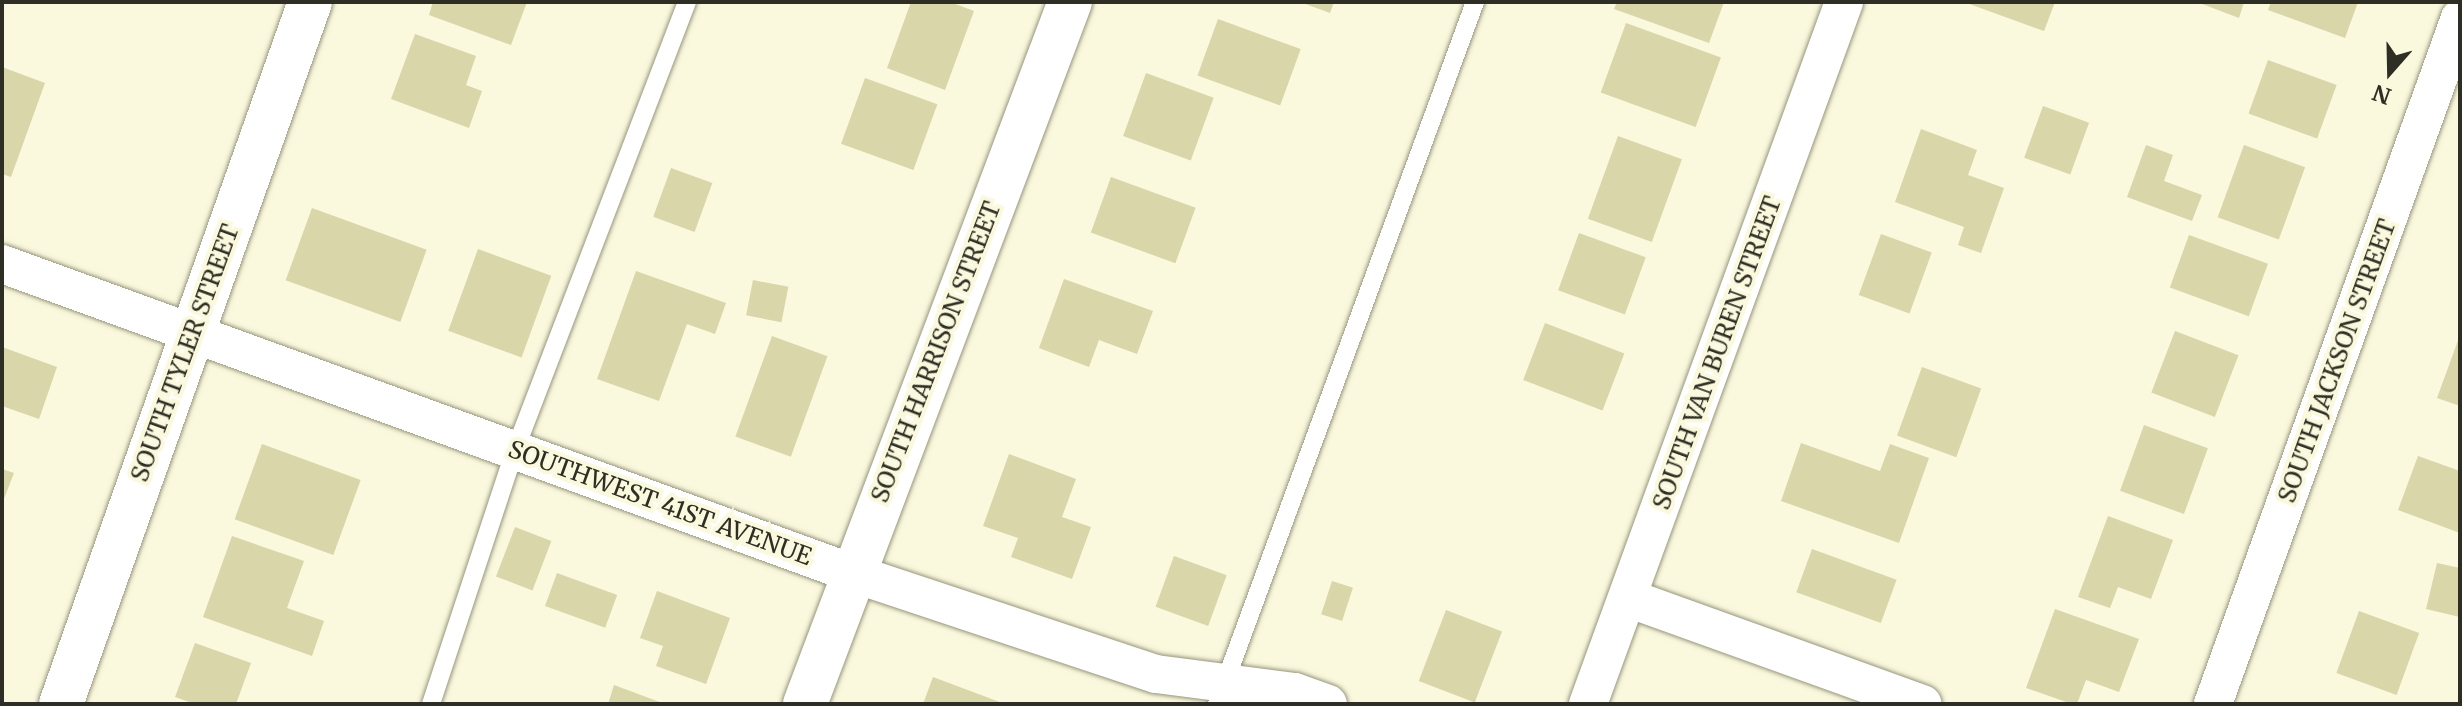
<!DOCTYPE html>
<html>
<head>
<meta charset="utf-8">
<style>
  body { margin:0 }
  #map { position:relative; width:2462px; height:706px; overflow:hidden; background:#faf8dd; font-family:Merriweather,serif }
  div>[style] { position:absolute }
  .building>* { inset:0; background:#d9d6aa; transform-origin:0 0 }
  .roads { filter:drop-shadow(0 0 2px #97967d) drop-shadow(0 0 2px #97967d) }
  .service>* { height:18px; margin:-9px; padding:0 9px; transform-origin:9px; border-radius:9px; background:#fff }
  .minor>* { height:38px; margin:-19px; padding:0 19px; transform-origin:19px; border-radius:19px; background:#fff }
  .tertiary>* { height:44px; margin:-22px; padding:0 22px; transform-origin:22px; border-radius:22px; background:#fff }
  .secondary>* { height:44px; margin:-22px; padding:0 22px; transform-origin:22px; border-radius:22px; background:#fff }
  span { translate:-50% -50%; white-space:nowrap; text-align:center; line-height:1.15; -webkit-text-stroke:8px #faf8dd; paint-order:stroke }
  .street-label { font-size:24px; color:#2f2e24 }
  .frame { position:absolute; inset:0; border:4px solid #2f2e24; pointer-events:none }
  .north { position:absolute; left:2350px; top:32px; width:80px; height:80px; -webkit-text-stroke:6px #faf8dd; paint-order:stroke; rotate:200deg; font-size:22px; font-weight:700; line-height:32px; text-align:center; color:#2f2e24 }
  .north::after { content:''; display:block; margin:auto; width:28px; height:36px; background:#2f2e24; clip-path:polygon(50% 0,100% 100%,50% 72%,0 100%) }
</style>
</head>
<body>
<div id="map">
  <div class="building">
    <i style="clip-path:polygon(433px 2px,527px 2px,511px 45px,429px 15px)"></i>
    <i style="clip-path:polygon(911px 2px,950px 2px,974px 11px,945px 90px,887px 68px)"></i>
    <i style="clip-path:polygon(1300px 2px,1334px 2px,1330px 13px)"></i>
    <i style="clip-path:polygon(1617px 2px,1724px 2px,1709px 43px,1614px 9px)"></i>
    <i style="clip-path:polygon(1964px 2px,2055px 2px,2044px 31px)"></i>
    <i style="clip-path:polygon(2197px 2px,2244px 2px,2239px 18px)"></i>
    <i style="clip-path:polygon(2271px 2px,2358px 2px,2345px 38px,2268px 10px)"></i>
    <i style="left:1218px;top:19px;width:88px;height:60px;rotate:20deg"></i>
    <i style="left:1626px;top:23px;width:101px;height:74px;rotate:20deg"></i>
    <i style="clip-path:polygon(415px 34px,476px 56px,466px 85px,482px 91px,469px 128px,391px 99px)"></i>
    <i style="left:2268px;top:60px;width:73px;height:57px;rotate:20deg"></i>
    <i style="clip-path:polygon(2px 67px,45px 83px,11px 177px,2px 174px)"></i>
    <i style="left:1146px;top:73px;width:72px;height:67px;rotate:20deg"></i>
    <i style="left:865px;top:78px;width:77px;height:70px;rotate:20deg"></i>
    <i style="left:2043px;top:106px;width:49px;height:55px;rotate:20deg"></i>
    <i style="clip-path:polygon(1921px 129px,1977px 150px,1968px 175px,2004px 188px,1981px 253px,1958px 245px,1964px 227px,1895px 202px)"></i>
    <i style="left:1618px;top:136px;width:68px;height:88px;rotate:20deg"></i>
    <i style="clip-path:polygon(2146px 145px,2173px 155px,2164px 181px,2202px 195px,2192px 221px,2127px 197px)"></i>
    <i style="left:2244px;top:145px;width:65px;height:77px;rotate:20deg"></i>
    <i style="left:671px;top:168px;width:44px;height:52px;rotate:20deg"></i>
    <i style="left:1111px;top:177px;width:90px;height:59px;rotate:20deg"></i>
    <i style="left:312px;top:208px;width:122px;height:77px;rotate:20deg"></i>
    <i style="left:1579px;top:233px;width:71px;height:61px;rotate:20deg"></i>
    <i style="left:1881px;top:234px;width:54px;height:65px;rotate:20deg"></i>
    <i style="left:2189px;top:235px;width:84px;height:56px;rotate:20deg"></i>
    <i style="left:478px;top:249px;width:78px;height:87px;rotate:20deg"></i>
    <i style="clip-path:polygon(636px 271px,726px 303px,715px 334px,687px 324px,659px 401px,597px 379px)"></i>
    <i style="clip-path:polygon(1064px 279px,1153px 311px,1137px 354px,1099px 340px,1089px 367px,1039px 348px)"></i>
    <i style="left:753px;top:280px;width:36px;height:36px;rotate:11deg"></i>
    <i style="left:1545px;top:323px;width:85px;height:61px;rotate:21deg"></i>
    <i style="left:2175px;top:331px;width:68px;height:66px;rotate:21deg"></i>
    <i style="clip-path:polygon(2460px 335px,2460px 406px,2437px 398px)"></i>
    <i style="left:772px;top:336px;width:59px;height:107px;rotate:20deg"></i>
    <i style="clip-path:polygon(2px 347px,57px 367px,39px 419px,2px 406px)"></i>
    <i style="left:1922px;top:367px;width:63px;height:73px;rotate:20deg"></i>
    <i style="left:2144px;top:425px;width:68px;height:70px;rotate:20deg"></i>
    <i style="clip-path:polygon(1801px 443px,1880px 471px,1890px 444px,1929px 458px,1899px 543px,1781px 501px)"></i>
    <i style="left:262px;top:444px;width:105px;height:80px;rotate:20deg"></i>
    <i style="clip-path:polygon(1009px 454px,1076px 479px,1062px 517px,1091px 527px,1072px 579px,1011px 557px,1018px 538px,983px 526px)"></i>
    <i style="clip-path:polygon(2418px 456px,2460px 471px,2460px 533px,2398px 510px)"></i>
    <i style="clip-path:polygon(2px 469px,14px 473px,2px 504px)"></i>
    <i style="clip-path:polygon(2108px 516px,2173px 540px,2151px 599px,2118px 587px,2110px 608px,2078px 597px)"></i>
    <i style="left:515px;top:527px;width:39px;height:53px;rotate:21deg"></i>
    <i style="clip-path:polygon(232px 536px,304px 561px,287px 608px,324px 621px,312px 656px,203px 617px)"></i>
    <i style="left:1812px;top:549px;width:90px;height:46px;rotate:20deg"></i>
    <i style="left:1174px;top:556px;width:56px;height:54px;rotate:20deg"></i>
    <i style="clip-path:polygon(2437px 563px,2460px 568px,2460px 617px,2426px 609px)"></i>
    <i style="left:557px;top:573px;width:64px;height:35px;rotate:20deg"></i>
    <i style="left:1332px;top:581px;width:22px;height:35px;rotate:18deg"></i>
    <i style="clip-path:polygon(657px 591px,730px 618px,706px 684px,656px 666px,663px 646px,640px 638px)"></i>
    <i style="clip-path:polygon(2055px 609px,2139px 639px,2119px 692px,2086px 680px,2077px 704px,2072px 704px,2026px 688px)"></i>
    <i style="left:1446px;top:610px;width:60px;height:76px;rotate:21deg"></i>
    <i style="left:2359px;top:611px;width:64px;height:66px;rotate:20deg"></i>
    <i style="clip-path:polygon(195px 643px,251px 663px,236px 704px,195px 704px,175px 697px)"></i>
    <i style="clip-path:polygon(933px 677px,1005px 704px,923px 704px)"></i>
    <i style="clip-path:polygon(614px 685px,665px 704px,608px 704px)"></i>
  </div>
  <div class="roads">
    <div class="service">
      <i style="left:431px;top:704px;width:268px;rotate:-71.7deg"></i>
      <i style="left:515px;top:450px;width:480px;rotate:-69deg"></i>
      <i style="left:1217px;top:704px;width:748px;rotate:-69.82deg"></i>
    </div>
    <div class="minor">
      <i style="left:2px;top:264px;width:904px;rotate:19.98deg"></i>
      <i style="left:852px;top:573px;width:320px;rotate:18.4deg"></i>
      <i style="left:1156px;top:674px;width:140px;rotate:7.4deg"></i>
      <i style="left:1295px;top:692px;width:35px;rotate:20deg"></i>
      <i style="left:1628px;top:598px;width:313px;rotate:19.8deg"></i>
      <i style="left:1588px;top:704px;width:747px;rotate:-69.96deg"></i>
      <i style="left:2213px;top:704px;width:729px;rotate:-70.2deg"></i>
    </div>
    <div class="tertiary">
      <i style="left:805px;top:704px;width:750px;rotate:-69.32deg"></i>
    </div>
    <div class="secondary">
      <i style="left:61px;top:704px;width:745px;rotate:-70.47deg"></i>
    </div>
  </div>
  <div class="street-label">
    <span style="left:936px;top:352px;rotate:-69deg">SOUTH HARRISON STREET</span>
    <span style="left:185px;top:353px;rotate:-70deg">SOUTH TYLER STREET</span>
    <span style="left:1717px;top:353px;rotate:-70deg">SOUTH VAN BUREN STREET</span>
    <span style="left:2337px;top:361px;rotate:-70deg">SOUTH JACKSON STREET</span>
    <span style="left:660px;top:503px;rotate:20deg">SOUTHWEST 41ST AVENUE</span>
  </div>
  <div class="frame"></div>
  <div class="north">N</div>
</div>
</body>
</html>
